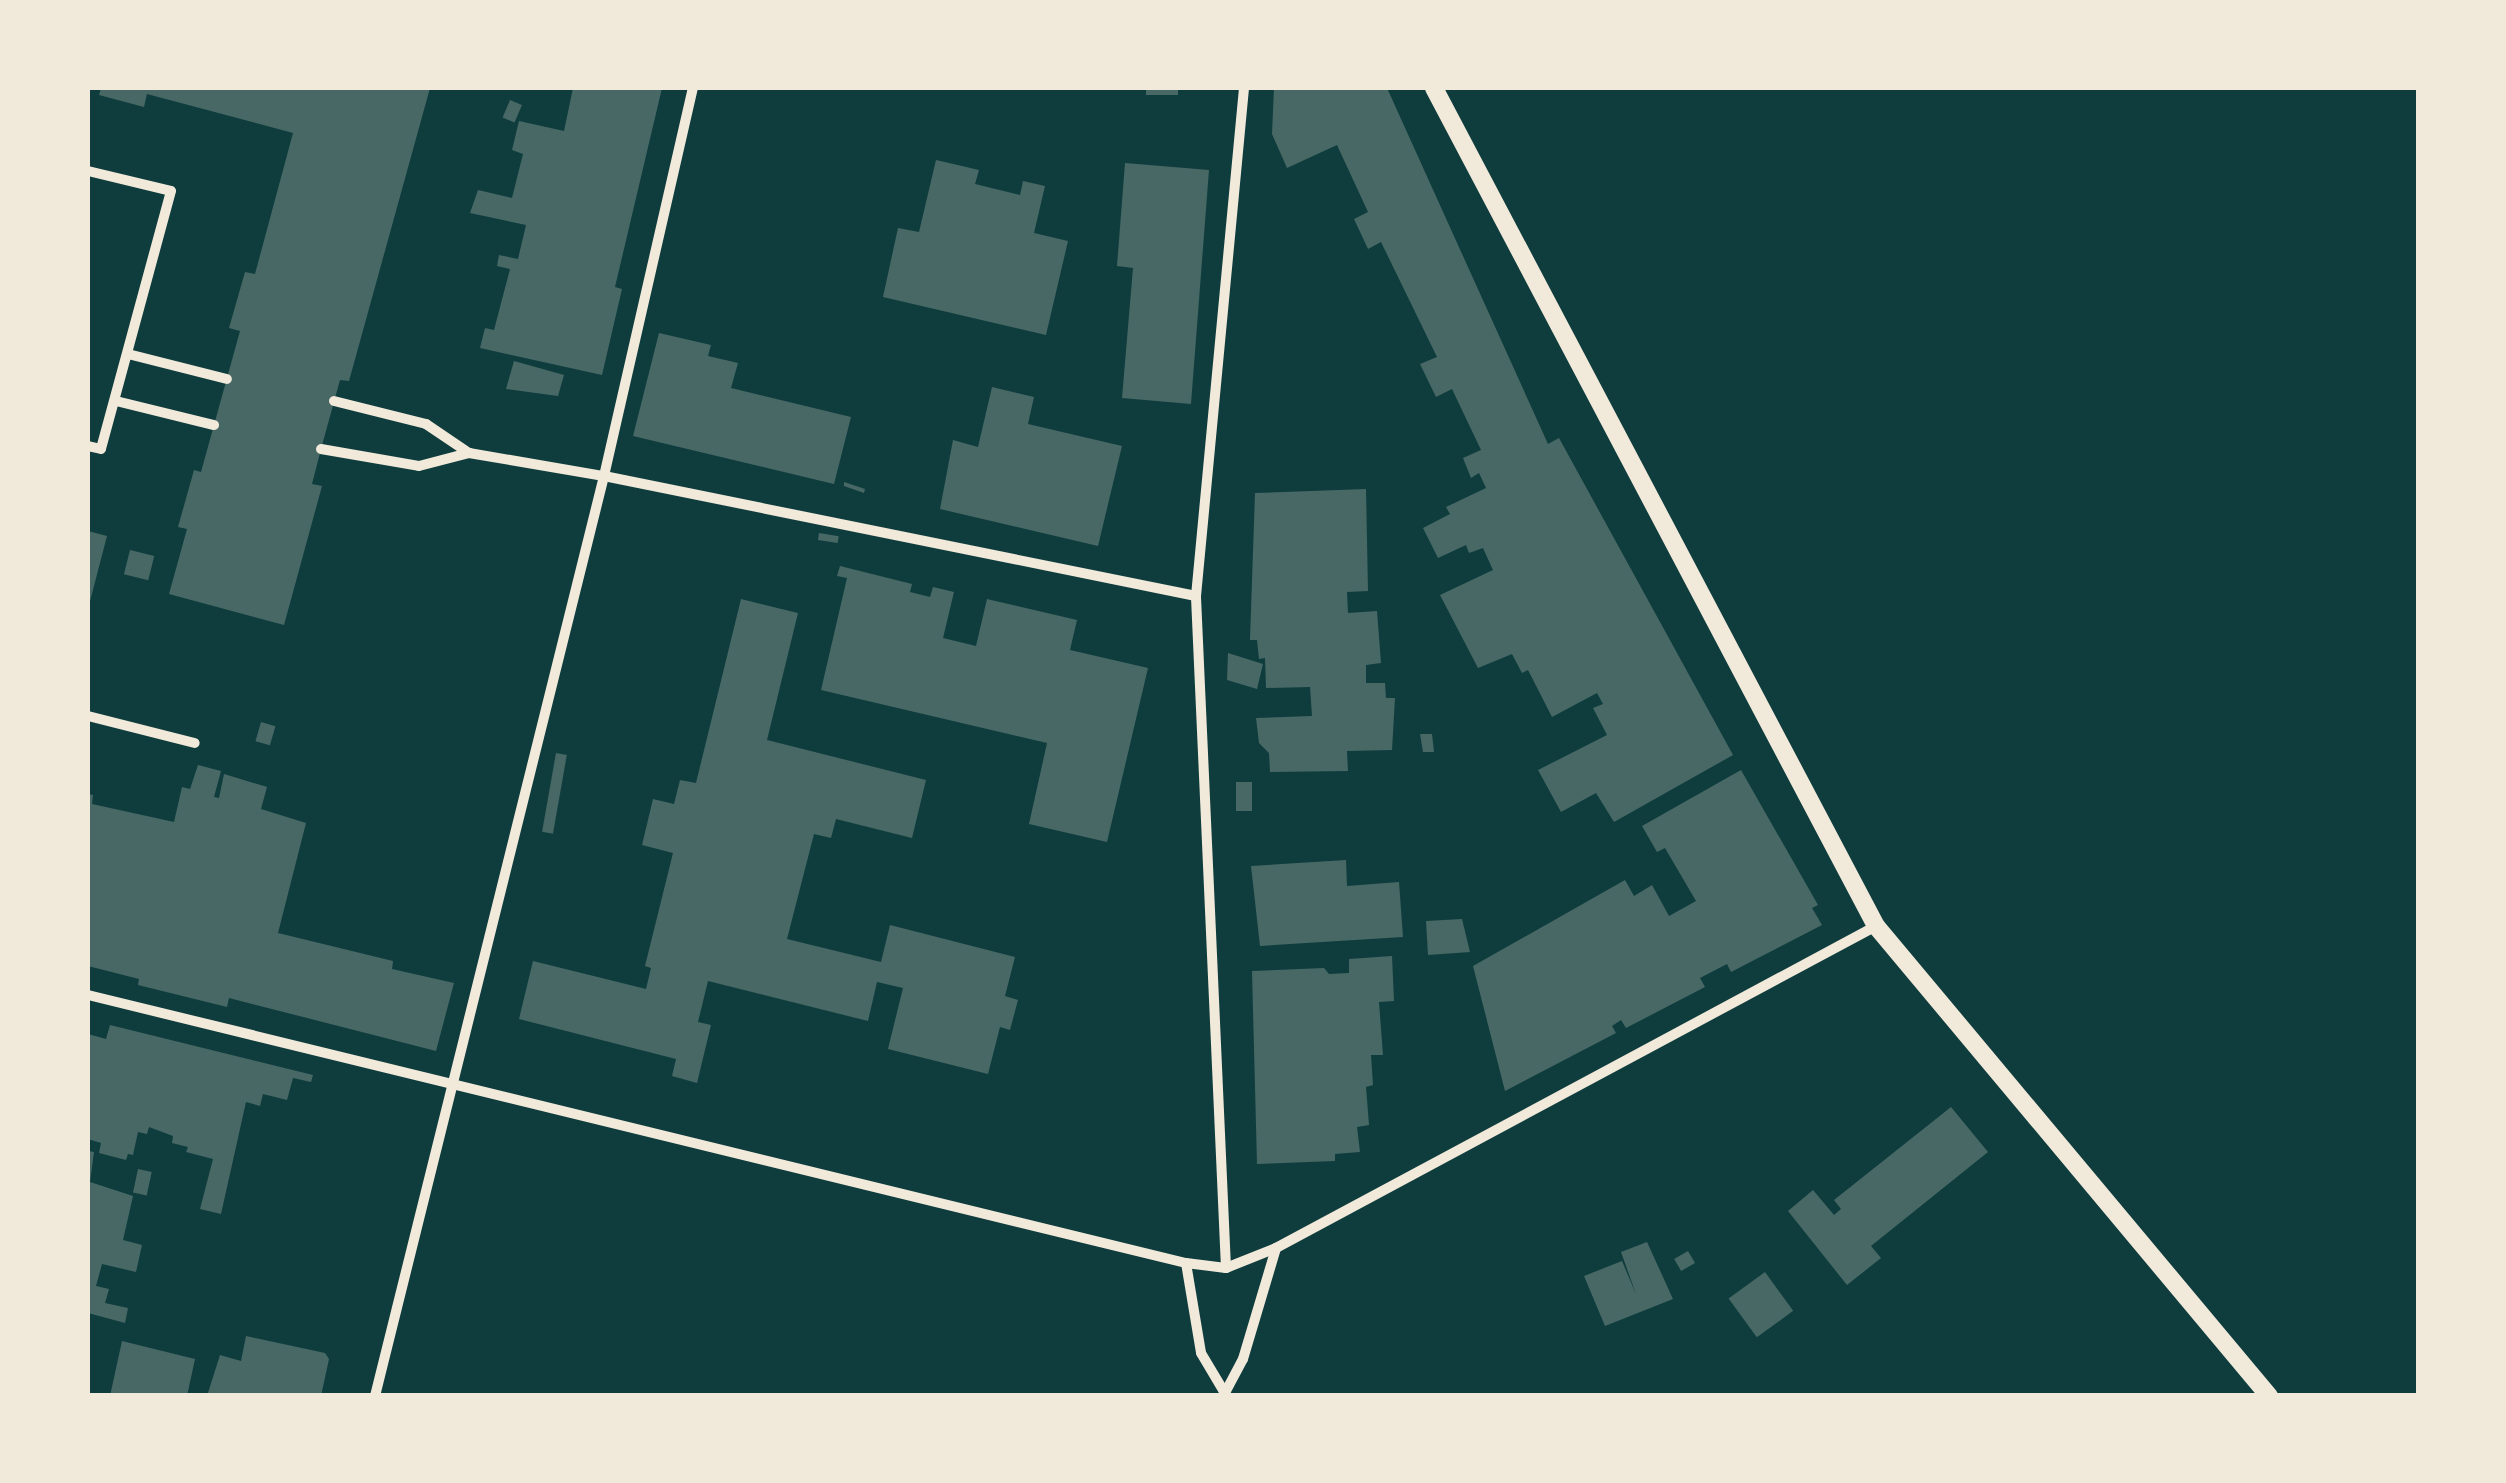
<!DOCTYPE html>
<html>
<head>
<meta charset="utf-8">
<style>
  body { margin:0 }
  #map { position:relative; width:2506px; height:1483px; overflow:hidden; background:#0f3d3e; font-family:"Open Sans",sans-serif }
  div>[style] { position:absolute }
  .building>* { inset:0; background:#486865; transform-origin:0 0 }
  .minor>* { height:10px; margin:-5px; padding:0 5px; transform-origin:5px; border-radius:5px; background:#f1e9da }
  .tertiary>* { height:18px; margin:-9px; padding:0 9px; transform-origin:9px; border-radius:9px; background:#f1e9da }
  span { translate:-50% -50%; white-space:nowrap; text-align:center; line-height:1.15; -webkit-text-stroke:9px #f1e9da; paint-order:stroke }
  .frame { position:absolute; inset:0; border:90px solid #f1e9da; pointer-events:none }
</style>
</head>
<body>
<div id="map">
  <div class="building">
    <i style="clip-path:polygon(101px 88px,430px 88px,349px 381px,340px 380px,321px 449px,312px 484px,322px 486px,284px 625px,169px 594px,187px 529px,178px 527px,194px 470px,201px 472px,240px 331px,229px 328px,245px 272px,255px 274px,293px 133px,147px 94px,144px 107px,99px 95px)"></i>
    <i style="clip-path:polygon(573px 88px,662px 88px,615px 287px,622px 289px,602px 375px,480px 348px,485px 328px,494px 330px,510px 269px,497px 266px,499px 255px,518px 259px,526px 225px,470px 213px,478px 190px,512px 198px,523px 154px,512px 150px,519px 121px,564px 131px)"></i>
    <i style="left:1146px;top:88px;width:32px;height:7px"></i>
    <i style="clip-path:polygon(1274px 88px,1387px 88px,1548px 444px,1559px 438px,1733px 755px,1614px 822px,1596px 793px,1561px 812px,1538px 770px,1607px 735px,1593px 708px,1603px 704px,1597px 693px,1552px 717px,1528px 670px,1522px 673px,1512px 654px,1478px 668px,1440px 595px,1493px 570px,1483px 548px,1469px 553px,1466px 545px,1438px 558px,1423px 528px,1450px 514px,1446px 507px,1486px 488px,1479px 473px,1471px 478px,1463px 458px,1481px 450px,1452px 389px,1436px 397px,1420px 364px,1437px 357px,1381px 242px,1368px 249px,1354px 219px,1368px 212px,1337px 145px,1287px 168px,1272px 134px)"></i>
    <i style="left:510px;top:100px;width:13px;height:19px;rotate:23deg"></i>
    <i style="clip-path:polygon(936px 160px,979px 170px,975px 184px,1020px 195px,1023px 181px,1045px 186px,1034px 233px,1068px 241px,1046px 335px,883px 297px,898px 228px,919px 232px)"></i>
    <i style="clip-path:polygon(1125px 163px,1209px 170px,1191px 404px,1122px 398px,1133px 268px,1117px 266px)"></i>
    <i style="clip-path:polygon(659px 333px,711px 345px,708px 356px,738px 363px,731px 388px,851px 417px,834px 484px,633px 436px)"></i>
    <i style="clip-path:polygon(514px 361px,564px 375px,558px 396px,506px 389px)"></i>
    <i style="clip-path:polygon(992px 387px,1034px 397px,1028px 424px,1122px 446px,1098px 546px,940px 509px,953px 440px,978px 447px)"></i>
    <i style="clip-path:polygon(844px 482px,865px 489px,864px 493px,844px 486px)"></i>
    <i style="clip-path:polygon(1366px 489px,1368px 591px,1347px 592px,1348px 613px,1377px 611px,1381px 663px,1366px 665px,1366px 683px,1385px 683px,1386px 698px,1395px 698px,1392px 750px,1347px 751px,1348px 771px,1270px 772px,1269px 753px,1259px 743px,1256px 718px,1312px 716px,1310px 687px,1266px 688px,1265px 658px,1259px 659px,1257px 640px,1250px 640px,1255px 493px)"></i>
    <i style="clip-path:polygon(88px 531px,107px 536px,89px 605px,88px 605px)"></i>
    <i style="left:819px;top:533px;width:20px;height:7px;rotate:9deg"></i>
    <i style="left:130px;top:550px;width:25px;height:25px;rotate:14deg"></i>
    <i style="clip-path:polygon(840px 566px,912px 584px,910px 592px,930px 597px,933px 587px,954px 592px,943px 638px,976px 646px,987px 599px,1077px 620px,1070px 650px,1148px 668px,1107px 842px,1029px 824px,1047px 743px,821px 690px,847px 578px,837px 576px)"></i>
    <i style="clip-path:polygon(741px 599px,798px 613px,767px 740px,926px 780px,912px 838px,836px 819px,831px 838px,814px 834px,787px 939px,881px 962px,890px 925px,1015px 957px,1005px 996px,1018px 1000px,1010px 1030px,1000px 1027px,988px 1074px,888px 1049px,903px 988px,877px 982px,868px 1021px,708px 981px,698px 1022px,711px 1025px,697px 1083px,672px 1076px,676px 1059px,519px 1019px,533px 961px,646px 989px,651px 968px,645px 966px,673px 853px,642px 845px,653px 799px,674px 804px,680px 780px,696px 783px)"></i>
    <i style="clip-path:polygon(1228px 653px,1263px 664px,1257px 689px,1227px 680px)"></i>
    <i style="left:261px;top:722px;width:15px;height:20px;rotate:16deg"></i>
    <i style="clip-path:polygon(1420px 734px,1432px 734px,1434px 752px,1423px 752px)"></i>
    <i style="left:556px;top:753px;width:11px;height:80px;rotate:10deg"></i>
    <i style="clip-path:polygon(198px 765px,221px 771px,214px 797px,219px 798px,224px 774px,267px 787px,261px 809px,306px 823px,278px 933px,393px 961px,392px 969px,454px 983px,436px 1051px,229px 998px,227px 1007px,138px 985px,139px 979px,88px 966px,88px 794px,93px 795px,92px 804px,174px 822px,182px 787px,190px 789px)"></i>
    <i style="clip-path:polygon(1741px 770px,1818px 905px,1812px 908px,1822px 925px,1731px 972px,1727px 964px,1700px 978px,1705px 987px,1626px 1028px,1621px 1020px,1612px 1026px,1616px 1033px,1505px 1091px,1473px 966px,1625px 880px,1634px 896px,1652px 885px,1669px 916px,1696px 901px,1665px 848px,1657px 852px,1642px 826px)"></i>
    <i style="left:1252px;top:782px;width:29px;height:16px;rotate:90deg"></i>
    <i style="clip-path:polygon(1346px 860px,1347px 886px,1399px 882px,1403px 937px,1260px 946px,1251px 866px)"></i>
    <i style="clip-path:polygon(1462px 919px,1470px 952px,1428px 955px,1426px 921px)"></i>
    <i style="clip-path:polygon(1392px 956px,1394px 1001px,1379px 1002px,1383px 1055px,1371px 1055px,1373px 1085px,1366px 1087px,1369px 1125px,1357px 1127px,1360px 1152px,1335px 1154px,1335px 1161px,1257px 1164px,1252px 971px,1324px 968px,1329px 974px,1349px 973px,1349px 959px)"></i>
    <i style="clip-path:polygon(110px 1025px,313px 1075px,311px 1082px,293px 1078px,287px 1100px,263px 1094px,260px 1106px,246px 1102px,221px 1214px,200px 1209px,213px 1159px,186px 1152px,188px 1147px,172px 1143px,173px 1136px,149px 1127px,147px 1134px,138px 1132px,133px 1155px,128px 1154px,126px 1160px,99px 1153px,101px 1143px,88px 1139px,88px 1034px,106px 1039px)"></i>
    <i style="clip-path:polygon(1951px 1107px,1988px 1152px,1871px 1246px,1881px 1258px,1847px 1285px,1788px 1211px,1813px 1190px,1834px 1215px,1841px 1209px,1834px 1200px)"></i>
    <i style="clip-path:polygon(88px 1151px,94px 1152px,90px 1182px,133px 1196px,123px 1240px,142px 1245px,136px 1272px,102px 1264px,96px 1286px,109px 1289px,105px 1303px,128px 1308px,125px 1323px,88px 1313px)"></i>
    <i style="left:138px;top:1169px;width:14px;height:24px;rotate:12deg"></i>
    <i style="clip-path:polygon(1647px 1242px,1673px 1299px,1605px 1326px,1584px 1276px,1622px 1261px,1636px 1294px,1621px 1252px)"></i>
    <i style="left:1688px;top:1251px;width:14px;height:16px;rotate:60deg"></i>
    <i style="left:1765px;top:1272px;width:48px;height:45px;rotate:54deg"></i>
    <i style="clip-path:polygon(246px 1336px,325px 1353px,329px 1359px,321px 1396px,207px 1396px,220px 1355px,241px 1361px)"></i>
    <i style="clip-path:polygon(122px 1341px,195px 1359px,187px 1396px,110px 1396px)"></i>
  </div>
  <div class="minor">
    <i style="left:88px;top:171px;width:85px;rotate:13.5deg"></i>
    <i style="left:171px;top:191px;width:267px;rotate:105.2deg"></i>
    <i style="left:101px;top:449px;width:13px;rotate:-167deg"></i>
    <i style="left:128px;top:354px;width:102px;rotate:14.2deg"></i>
    <i style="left:116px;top:401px;width:101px;rotate:13.8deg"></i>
    <i style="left:334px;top:401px;width:95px;rotate:14deg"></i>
    <i style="left:426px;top:424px;width:52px;rotate:34deg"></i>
    <i style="left:469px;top:453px;width:137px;rotate:9.7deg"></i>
    <i style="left:604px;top:476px;width:604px;rotate:11.46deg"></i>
    <i style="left:321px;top:449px;width:99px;rotate:9.8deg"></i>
    <i style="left:419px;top:466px;width:52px;rotate:-14.6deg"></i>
    <i style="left:88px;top:716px;width:110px;rotate:14.2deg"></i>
    <i style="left:88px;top:995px;width:1130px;rotate:13.72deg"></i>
    <i style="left:1186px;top:1263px;width:40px;rotate:7.1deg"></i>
    <i style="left:1226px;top:1268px;width:54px;rotate:-21.8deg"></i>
    <i style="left:1276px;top:1248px;width:681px;rotate:-28.22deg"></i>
    <i style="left:1186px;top:1263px;width:91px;rotate:80.5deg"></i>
    <i style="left:1201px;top:1353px;width:49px;rotate:59.2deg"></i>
    <i style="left:1226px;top:1268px;width:673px;rotate:-92.56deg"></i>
    <i style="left:1196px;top:596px;width:510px;rotate:-84.6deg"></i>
    <i style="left:1226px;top:1391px;width:36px;rotate:-62deg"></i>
    <i style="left:1243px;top:1359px;width:116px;rotate:-73.4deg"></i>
    <i style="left:375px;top:1396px;width:948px;rotate:-76.02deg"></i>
    <i style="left:604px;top:476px;width:398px;rotate:-77.1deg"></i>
  </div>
  <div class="tertiary">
    <i style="left:1434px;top:88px;width:947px;rotate:62.19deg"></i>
    <i style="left:1876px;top:926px;width:613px;rotate:50.1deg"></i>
  </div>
  <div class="frame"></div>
</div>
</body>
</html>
